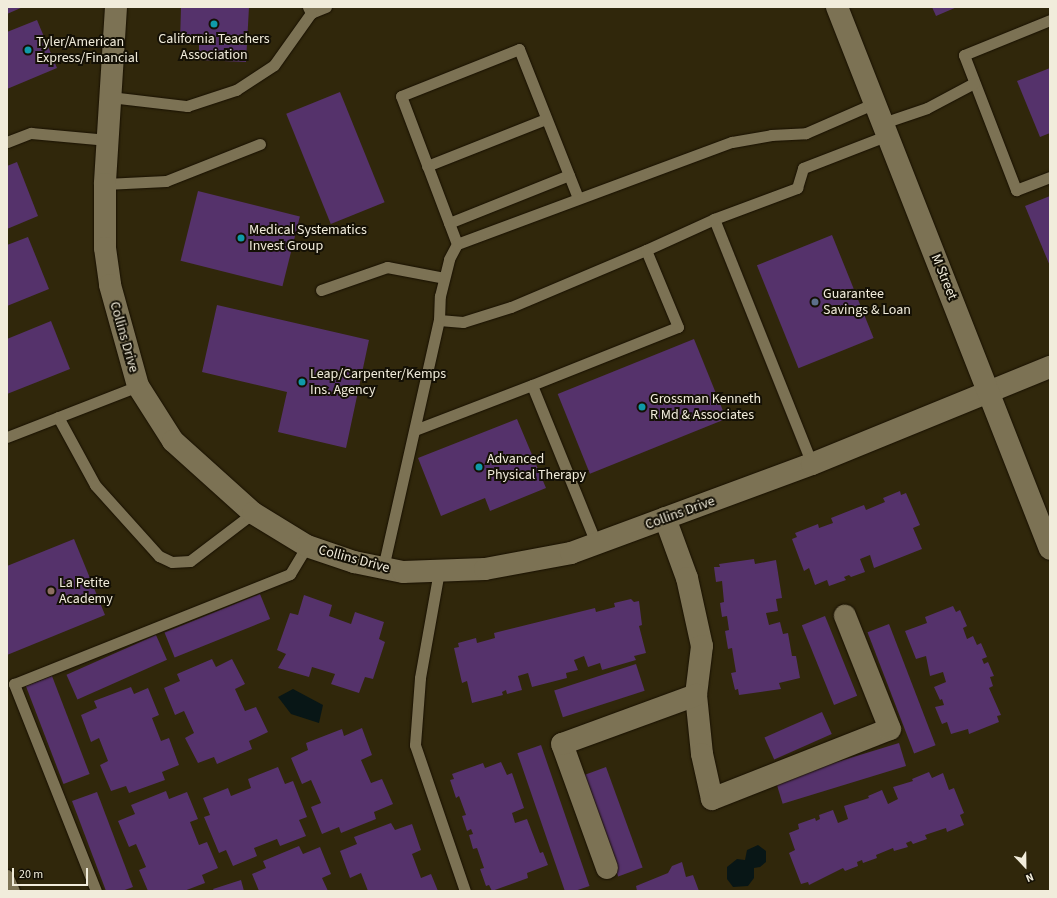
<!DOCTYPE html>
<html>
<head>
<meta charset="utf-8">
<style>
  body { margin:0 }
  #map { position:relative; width:1057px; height:898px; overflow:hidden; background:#30270b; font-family:"Source Sans 3",sans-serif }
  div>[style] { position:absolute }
  .water>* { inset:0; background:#081616 }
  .building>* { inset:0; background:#55326b; transform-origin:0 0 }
  .roads { filter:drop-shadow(0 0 1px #181000) drop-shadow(0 0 1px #181000) }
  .lane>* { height:11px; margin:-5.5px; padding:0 5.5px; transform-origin:5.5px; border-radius:5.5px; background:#7c7254 }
  .street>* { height:22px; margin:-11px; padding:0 11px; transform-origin:11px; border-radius:11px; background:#7c7254 }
  .secondary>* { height:22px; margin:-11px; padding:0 11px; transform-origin:11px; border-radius:11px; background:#7c7254 }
  .dots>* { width:11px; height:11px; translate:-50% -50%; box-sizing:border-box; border:2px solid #141005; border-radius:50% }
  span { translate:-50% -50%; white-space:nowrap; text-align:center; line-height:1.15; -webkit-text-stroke:4px #141005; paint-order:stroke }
  .poi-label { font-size:14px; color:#f1ecdb }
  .left { translate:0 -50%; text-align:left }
  .street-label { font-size:14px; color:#f1ecdb }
  .frame { position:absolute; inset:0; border:8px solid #f1ecdb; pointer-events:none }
  .north { position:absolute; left:1005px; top:846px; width:40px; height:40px; -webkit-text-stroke:3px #141005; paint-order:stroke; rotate:158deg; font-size:11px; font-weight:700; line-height:16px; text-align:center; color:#f1ecdb }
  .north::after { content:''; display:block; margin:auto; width:14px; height:18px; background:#f1ecdb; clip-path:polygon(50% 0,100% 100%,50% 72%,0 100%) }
  .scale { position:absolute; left:12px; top:868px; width:76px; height:18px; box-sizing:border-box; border:2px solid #f1ecdb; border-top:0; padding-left:5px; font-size:12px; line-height:14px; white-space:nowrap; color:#f1ecdb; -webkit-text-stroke:3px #141005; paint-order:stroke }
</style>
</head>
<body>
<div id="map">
  <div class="water">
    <i style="clip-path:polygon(293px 689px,323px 705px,319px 723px,291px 714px,278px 697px)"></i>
    <i style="clip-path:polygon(758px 845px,766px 851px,766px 862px,760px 867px,754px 868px,754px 878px,748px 886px,733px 887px,727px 879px,727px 867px,737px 859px,745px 860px,747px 850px)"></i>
  </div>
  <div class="building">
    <i style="clip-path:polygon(7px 7px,23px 7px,7px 14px)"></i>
    <i style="clip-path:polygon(181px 7px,249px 7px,246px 62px,199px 60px,199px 44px,180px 42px)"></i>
    <i style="clip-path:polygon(932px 7px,957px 7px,936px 16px)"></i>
    <i style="clip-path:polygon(37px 20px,57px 68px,7px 89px,7px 32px)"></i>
    <i style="clip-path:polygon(1050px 68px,1050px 133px,1040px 137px,1017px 81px)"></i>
    <i style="left:340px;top:92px;width:119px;height:58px;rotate:68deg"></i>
    <i style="clip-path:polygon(17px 162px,38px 216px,7px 229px,7px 166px)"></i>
    <i style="left:198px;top:191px;width:105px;height:72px;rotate:14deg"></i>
    <i style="clip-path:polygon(1050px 196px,1050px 266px,1025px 206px)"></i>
    <i style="left:832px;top:235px;width:111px;height:81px;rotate:68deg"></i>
    <i style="clip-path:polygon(28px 237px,49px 289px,7px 306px,7px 245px)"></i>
    <i style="clip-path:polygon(217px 305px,369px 340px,346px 448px,278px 432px,287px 392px,202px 372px)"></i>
    <i style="clip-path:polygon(51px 321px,70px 369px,7px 394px,7px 339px)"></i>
    <i style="left:694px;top:339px;width:86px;height:147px;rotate:68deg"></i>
    <i style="clip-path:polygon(517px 419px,546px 488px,490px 511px,485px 498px,441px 516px,418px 458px)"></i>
    <i style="clip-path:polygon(900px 491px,901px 495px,906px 493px,920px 525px,913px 528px,922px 549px,874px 568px,870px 555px,860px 559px,865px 572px,851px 577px,849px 575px,844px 577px,846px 580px,829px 586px,827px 580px,815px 585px,809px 568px,804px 571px,792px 539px,797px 537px,795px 533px,818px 524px,819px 528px,833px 523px,831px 518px,864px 505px,866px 510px,885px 502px,883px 498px)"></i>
    <i style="clip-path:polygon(74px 539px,105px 615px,7px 655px,7px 566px)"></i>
    <i style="clip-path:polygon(754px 559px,755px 564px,776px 560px,782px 598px,776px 599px,778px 611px,766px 613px,769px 625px,780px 622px,783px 634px,788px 633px,792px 656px,796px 656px,800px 678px,779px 683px,781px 689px,739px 695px,738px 689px,735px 690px,731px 673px,736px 672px,732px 648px,728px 649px,725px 631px,729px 630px,727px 616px,722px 617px,720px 603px,724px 602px,722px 581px,716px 582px,714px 567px,720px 567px,719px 564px)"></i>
    <i style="left:260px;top:594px;width:27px;height:103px;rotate:68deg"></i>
    <i style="clip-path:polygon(304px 595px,332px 605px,329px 616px,351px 624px,355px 612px,384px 622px,379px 639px,385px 642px,373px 679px,365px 677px,359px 693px,331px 684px,335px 674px,312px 667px,309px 677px,278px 668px,286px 654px,277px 650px,290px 613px,298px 615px)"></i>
    <i style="clip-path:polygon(631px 599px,634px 602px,639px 601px,642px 625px,639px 626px,646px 653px,634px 656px,636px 660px,602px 670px,600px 663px,588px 667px,584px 656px,574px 660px,578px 670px,566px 673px,567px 678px,532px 687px,528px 673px,518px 676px,522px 690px,507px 694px,506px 690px,502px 692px,503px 695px,472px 703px,467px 681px,462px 683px,454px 648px,459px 647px,458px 643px,476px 638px,477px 643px,495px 638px,494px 633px,595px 608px,596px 612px,615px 607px,614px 603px)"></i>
    <i style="clip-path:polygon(953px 606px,956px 612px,960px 610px,967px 626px,963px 628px,967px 639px,973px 636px,977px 645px,981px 643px,987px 657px,982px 659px,984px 664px,988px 662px,994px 676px,990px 677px,993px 686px,989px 688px,1001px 715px,997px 716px,999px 722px,969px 734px,968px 729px,951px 734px,947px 722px,942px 724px,935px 707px,944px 705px,942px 699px,940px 700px,934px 687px,946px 682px,943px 672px,930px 676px,926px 656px,916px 659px,905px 631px,927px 623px,925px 617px)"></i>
    <i style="left:825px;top:616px;width:86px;height:25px;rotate:68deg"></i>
    <i style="left:889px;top:624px;width:130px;height:23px;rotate:69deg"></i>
    <i style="left:156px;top:635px;width:27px;height:98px;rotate:66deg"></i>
    <i style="clip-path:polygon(212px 659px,216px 667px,232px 659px,245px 684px,235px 689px,245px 711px,256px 707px,268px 732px,249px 741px,252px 749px,217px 764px,214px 757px,198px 763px,185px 738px,194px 733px,184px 711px,175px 715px,164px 688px,180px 681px,177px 674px)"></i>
    <i style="left:636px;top:664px;width:28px;height:86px;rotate:72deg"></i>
    <i style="left:52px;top:676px;width:105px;height:28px;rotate:69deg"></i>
    <i style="clip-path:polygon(131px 687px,134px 694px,148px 688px,159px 715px,152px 718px,161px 741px,169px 738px,179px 765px,162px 772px,165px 780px,129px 793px,126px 786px,111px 791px,100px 765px,108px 761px,99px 738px,91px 742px,81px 715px,97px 708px,94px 701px)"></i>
    <i style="left:822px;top:712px;width:24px;height:63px;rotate:66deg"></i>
    <i style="clip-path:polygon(362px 728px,372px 755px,361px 760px,371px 783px,382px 779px,393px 804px,374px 812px,376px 819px,341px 833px,339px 827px,322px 834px,311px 807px,321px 803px,311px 780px,302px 784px,291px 758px,308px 750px,306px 743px,342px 729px,344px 736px)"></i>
    <i style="left:899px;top:743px;width:24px;height:129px;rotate:73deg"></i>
    <i style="left:541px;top:745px;width:149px;height:25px;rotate:71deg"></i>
    <i style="clip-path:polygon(501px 762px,507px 775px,512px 773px,524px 808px,512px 813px,515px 823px,527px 819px,540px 853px,543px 852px,548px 865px,527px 873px,528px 878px,492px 891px,489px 885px,486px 886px,480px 869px,484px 868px,477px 848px,473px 849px,469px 835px,473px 834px,471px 829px,467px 831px,462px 816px,466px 815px,459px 796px,456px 798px,450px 780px,454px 779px,452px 774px,483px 763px,485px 768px)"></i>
    <i style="clip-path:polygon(278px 767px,285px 784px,293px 781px,307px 817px,299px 820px,306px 836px,280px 846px,277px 839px,254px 848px,257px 856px,233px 866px,226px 850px,219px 853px,204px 817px,210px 815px,203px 798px,228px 788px,231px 796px,251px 788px,248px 779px)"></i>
    <i style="left:606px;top:767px;width:107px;height:26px;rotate:70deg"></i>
    <i style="clip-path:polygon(929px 772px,932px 778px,943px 773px,949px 790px,954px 788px,964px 813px,960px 815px,964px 825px,947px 832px,946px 828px,925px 835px,927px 839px,913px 844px,911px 841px,906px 843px,908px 847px,894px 851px,893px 848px,876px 855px,877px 858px,863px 863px,862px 860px,857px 862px,858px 866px,845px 871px,843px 868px,809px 885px,808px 882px,801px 884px,789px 853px,795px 850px,789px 833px,799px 829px,798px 824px,815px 818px,816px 821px,820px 819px,819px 815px,833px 810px,838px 823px,848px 819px,844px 806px,869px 798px,868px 796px,882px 790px,888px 804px,898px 799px,893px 787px,913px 781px,912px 779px)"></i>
    <i style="clip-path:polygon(166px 791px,169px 799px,187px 792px,198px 819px,190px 822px,199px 845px,207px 842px,218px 868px,202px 875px,205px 883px,184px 891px,148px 891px,139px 870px,146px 867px,136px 844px,129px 847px,118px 821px,135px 814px,131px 805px)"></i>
    <i style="clip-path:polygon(97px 792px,133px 887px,122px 891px,106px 891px,72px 801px)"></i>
    <i style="clip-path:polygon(391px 823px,395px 830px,412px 824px,421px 850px,412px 854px,421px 878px,431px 874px,438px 891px,368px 891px,361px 873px,350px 878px,340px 851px,357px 844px,354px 837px)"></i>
    <i style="clip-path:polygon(299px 846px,303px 854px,320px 847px,331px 874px,322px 878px,328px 891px,259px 891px,252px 874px,266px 868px,263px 861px)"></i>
    <i style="clip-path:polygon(682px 862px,686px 877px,693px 875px,699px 891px,637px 891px,636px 886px,668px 873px,672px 866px)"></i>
    <i style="clip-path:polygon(241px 880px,244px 891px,214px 891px,213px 889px)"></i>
  </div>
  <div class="roads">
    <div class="lane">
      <i style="left:308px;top:7px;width:7px;rotate:63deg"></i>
      <i style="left:311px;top:13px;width:16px;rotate:-22deg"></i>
      <i style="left:1050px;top:20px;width:93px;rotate:157.9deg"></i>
      <i style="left:964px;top:55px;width:145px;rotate:68.9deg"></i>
      <i style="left:1016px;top:190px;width:36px;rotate:-21deg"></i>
      <i style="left:110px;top:97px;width:78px;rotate:6.7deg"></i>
      <i style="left:187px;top:106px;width:52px;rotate:-18.1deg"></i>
      <i style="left:236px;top:90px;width:45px;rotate:-33.3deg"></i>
      <i style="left:274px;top:65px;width:64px;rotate:-54.6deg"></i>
      <i style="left:883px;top:123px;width:46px;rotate:-18.8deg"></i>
      <i style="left:927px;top:108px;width:53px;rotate:-28deg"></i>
      <i style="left:7px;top:142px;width:26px;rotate:-21deg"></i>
      <i style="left:31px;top:133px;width:77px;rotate:5.2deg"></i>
      <i style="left:427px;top:166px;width:128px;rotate:-21.6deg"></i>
      <i style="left:105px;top:184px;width:61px;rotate:-2.8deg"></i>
      <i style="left:166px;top:181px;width:101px;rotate:-21.5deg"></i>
      <i style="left:714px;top:219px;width:264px;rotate:68.2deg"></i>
      <i style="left:449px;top:223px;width:129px;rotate:-21.8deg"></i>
      <i style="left:457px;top:244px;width:158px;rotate:-110.7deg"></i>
      <i style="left:401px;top:96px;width:127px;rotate:-21.7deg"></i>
      <i style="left:519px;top:49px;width:160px;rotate:68.4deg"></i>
      <i style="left:321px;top:290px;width:70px;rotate:-19.2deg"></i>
      <i style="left:387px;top:267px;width:58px;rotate:10.9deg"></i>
      <i style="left:439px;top:320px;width:24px;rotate:5deg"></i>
      <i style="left:463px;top:322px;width:50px;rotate:-17.4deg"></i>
      <i style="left:511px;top:307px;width:147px;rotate:-22.9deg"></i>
      <i style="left:58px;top:417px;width:77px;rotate:61.4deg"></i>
      <i style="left:95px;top:485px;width:96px;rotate:48deg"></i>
      <i style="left:159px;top:556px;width:14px;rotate:25deg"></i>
      <i style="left:172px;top:562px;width:18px;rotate:-3deg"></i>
      <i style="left:190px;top:561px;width:79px;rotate:-37.3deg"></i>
      <i style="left:415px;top:430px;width:125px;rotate:-21deg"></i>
      <i style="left:7px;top:437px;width:141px;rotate:-21.3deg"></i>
      <i style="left:596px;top:543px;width:170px;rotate:-112.1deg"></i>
      <i style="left:532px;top:385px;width:157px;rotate:-21.7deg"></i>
      <i style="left:678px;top:327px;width:83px;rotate:-112.6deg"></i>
      <i style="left:646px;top:250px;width:75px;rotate:-24.5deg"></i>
      <i style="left:714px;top:219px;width:89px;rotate:-20.5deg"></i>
      <i style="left:797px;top:188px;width:21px;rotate:-73deg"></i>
      <i style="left:803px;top:168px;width:91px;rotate:-21.2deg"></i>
      <i style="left:383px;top:568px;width:254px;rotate:-77.3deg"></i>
      <i style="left:439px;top:320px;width:24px;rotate:-88deg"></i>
      <i style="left:440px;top:296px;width:38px;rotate:-76deg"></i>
      <i style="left:449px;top:259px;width:17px;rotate:-62deg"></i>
      <i style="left:457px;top:244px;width:293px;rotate:-20.4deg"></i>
      <i style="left:732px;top:142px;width:40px;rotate:-10deg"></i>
      <i style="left:771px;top:135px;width:35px;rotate:-3deg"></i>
      <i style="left:806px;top:133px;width:75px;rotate:-23.5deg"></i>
      <i style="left:439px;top:571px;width:109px;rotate:100.1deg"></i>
      <i style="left:420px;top:678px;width:67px;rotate:94.3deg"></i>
      <i style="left:415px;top:745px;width:154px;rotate:71.1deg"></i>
      <i style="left:7px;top:875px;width:17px;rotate:66deg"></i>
      <i style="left:96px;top:891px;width:223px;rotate:-111.6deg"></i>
      <i style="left:14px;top:684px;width:297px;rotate:-21.7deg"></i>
      <i style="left:290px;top:574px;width:33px;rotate:-59deg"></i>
    </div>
    <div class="street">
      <i style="left:116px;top:7px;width:177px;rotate:93.6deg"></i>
      <i style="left:105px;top:184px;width:64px;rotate:90deg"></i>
      <i style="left:105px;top:248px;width:37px;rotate:82deg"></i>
      <i style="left:110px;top:285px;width:105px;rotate:74.5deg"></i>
      <i style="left:138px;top:386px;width:65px;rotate:57.5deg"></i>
      <i style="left:173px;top:441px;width:108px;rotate:42deg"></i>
      <i style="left:253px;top:513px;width:63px;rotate:31.4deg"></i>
      <i style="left:307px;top:546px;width:50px;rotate:18.8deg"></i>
      <i style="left:354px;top:562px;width:50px;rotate:11.5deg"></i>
      <i style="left:403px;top:572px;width:82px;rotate:-2.1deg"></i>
      <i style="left:485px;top:569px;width:87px;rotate:-10.5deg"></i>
      <i style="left:571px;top:553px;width:257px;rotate:-20.3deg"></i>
      <i style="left:812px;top:464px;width:257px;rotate:-22.2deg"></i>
      <i style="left:665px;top:518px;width:64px;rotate:69.9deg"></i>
      <i style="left:687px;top:578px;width:70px;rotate:77.6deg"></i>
      <i style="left:702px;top:646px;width:49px;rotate:97deg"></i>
      <i style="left:696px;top:695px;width:59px;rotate:84.2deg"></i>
      <i style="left:702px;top:754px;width:46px;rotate:77.5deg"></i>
      <i style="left:712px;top:799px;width:191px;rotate:-21.5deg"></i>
      <i style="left:890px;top:729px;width:122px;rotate:-111.7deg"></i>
      <i style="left:607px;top:868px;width:132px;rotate:-109.9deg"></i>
      <i style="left:562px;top:744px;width:143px;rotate:-20.1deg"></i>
    </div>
    <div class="secondary">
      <i style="left:837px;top:7px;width:582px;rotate:68.55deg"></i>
    </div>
  </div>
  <div class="dots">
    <i style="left:214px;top:24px;background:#0f9aa8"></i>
    <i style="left:28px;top:50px;background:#0f9aa8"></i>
    <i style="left:241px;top:238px;background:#0f9aa8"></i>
    <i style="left:815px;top:302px;background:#5c6f8a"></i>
    <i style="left:302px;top:382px;background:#0f9aa8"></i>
    <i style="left:642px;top:407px;background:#0f9aa8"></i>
    <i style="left:479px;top:467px;background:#0f9aa8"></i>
    <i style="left:51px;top:591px;background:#8d6e63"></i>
  </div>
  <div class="poi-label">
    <span style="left:214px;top:47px">California Teachers<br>Association</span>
    <span class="left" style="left:36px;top:50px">Tyler/American<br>Express/Financial</span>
    <span class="left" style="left:249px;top:238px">Medical Systematics<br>Invest Group</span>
    <span class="left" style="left:823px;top:302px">Guarantee<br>Savings &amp; Loan</span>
    <span class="left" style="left:310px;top:382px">Leap/Carpenter/Kemps<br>Ins. Agency</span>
    <span class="left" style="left:650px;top:407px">Grossman Kenneth<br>R Md &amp; Associates</span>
    <span class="left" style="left:487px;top:467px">Advanced<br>Physical Therapy</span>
    <span class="left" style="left:59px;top:591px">La Petite<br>Academy</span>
  </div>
  <div class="street-label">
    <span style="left:944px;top:277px;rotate:68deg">M Street</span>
    <span style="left:124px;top:337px;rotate:74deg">Collins Drive</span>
    <span style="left:680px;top:513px;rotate:-20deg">Collins Drive</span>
    <span style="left:354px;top:559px;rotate:15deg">Collins Drive</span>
  </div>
  <div class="frame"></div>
  <div class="north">N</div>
  <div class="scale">20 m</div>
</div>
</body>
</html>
